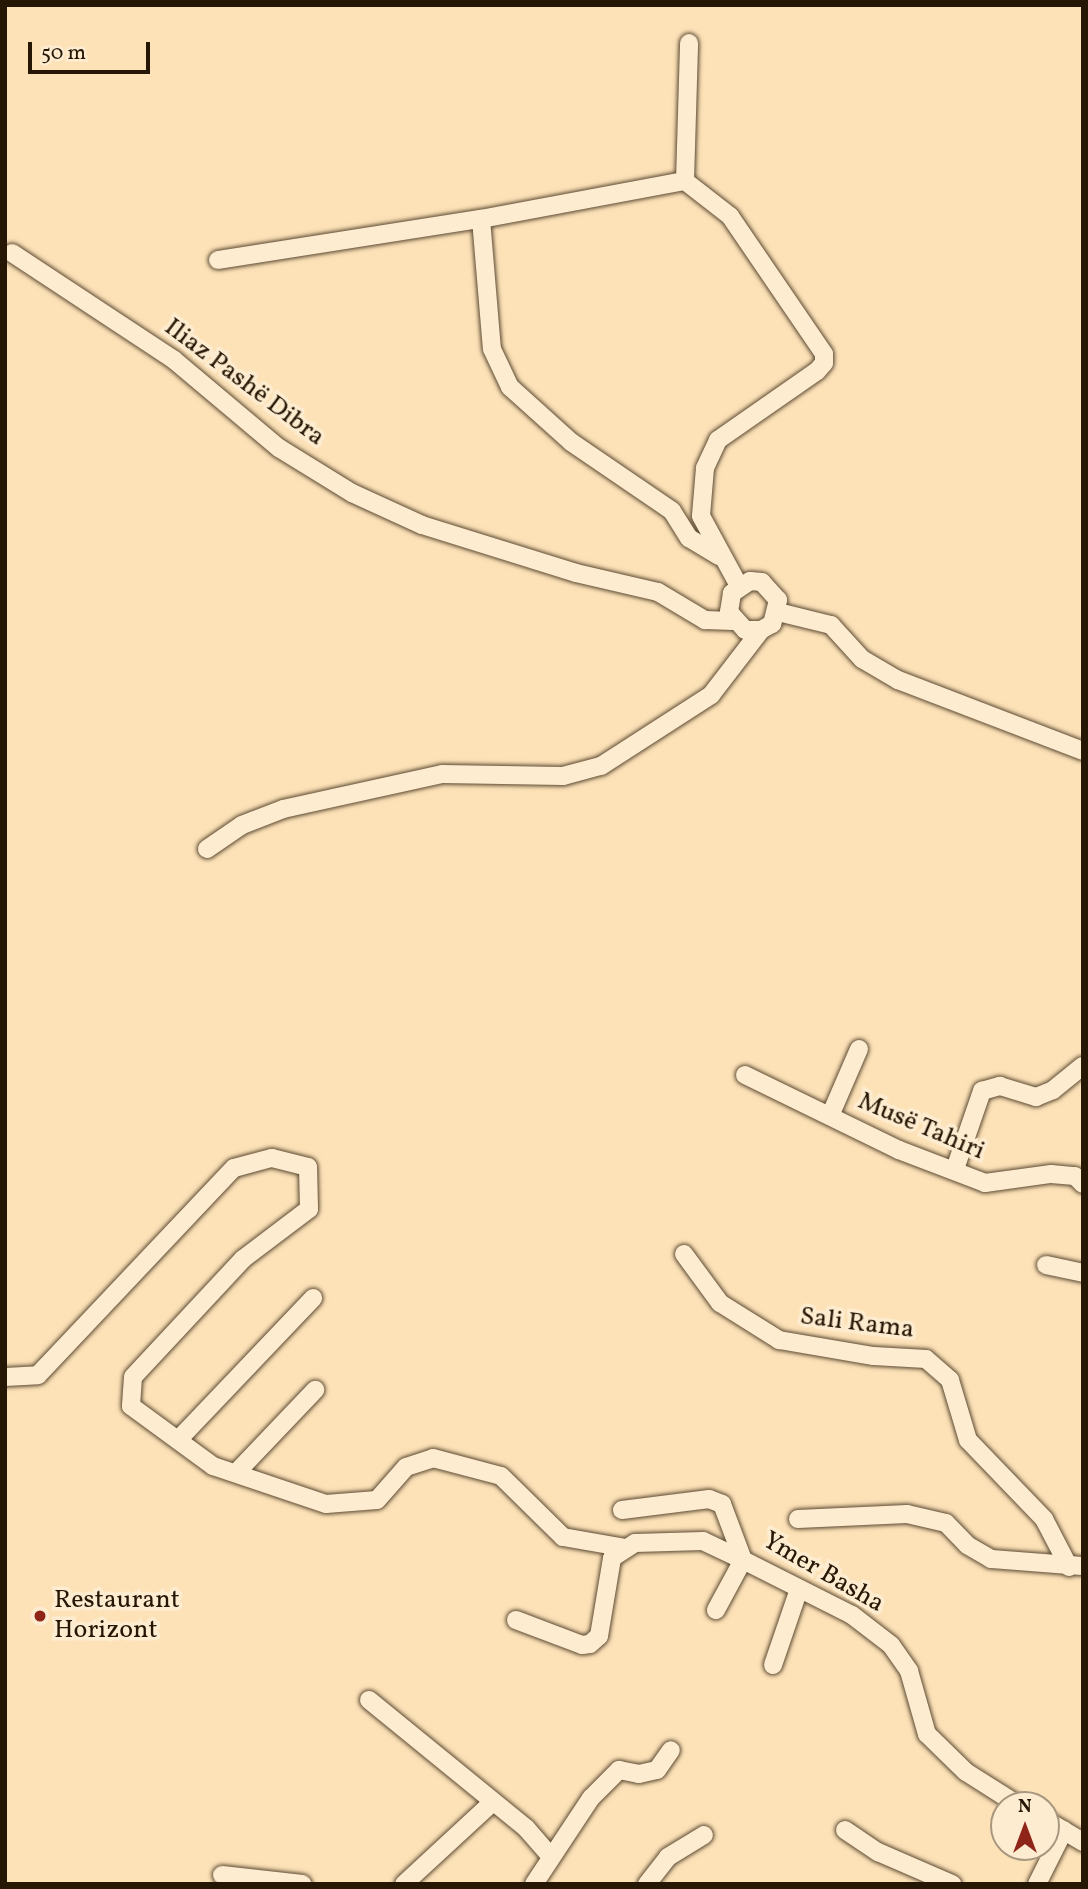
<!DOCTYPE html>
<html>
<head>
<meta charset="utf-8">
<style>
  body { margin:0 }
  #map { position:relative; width:1088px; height:1889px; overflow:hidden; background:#fde2b8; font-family:Vollkorn,serif }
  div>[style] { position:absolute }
  .roads { filter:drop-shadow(0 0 2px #5c4a32) drop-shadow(0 0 2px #5c4a32) }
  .minor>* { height:18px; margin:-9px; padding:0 9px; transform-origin:9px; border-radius:9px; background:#feecd1 }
  .dots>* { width:19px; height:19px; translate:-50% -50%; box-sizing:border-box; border:4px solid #feecd1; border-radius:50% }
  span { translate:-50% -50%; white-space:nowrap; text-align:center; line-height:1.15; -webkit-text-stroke:7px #feecd1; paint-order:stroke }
  .street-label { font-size:26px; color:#261705 }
  .poi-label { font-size:26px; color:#261705 }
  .left { translate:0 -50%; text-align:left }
  .frame { position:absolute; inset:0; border:7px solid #261705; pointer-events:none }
  .north { position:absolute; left:990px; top:1791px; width:70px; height:70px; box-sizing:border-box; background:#feecd1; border:2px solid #a8977f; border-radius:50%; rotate:0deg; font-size:19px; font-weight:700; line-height:28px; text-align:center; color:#261705 }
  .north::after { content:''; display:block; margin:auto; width:24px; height:32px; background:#8f2418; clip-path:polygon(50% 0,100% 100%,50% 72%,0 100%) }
  .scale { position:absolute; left:28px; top:42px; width:122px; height:32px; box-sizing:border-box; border:4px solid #261705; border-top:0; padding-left:9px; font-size:21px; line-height:24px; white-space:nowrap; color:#261705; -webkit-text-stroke:5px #feecd1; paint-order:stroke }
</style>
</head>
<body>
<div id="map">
  <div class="roads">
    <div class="minor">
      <i style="left:685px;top:181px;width:57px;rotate:37.9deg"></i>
      <i style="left:730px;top:216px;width:167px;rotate:55.7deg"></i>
      <i style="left:824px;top:354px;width:9px;rotate:90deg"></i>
      <i style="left:824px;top:363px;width:11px;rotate:131deg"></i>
      <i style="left:817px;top:371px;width:121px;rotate:145.1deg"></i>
      <i style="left:718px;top:440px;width:31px;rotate:115deg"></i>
      <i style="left:705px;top:468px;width:48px;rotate:94.8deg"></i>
      <i style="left:701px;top:516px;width:80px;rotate:61.5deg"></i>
      <i style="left:481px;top:219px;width:130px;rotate:85.2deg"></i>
      <i style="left:492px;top:349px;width:42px;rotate:64.7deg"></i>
      <i style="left:510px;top:387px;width:82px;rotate:42deg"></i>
      <i style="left:571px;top:442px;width:122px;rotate:34.3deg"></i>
      <i style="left:672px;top:511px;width:32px;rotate:58deg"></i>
      <i style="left:689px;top:538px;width:35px;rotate:31deg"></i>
      <i style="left:12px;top:253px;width:194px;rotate:33.4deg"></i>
      <i style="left:174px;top:360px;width:137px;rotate:40deg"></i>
      <i style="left:279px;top:448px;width:86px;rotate:31.7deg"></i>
      <i style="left:352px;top:493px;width:77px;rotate:24.6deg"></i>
      <i style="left:422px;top:525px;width:161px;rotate:17.3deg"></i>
      <i style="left:576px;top:573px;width:84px;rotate:13deg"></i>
      <i style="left:658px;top:592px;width:55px;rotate:30.8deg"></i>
      <i style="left:705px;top:620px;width:28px;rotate:2deg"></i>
      <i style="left:218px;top:260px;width:266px;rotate:-8.9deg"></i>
      <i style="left:481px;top:219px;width:208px;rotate:-10.6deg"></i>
      <i style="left:685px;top:181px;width:138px;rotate:-88.3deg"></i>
      <i style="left:778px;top:612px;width:55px;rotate:13.8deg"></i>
      <i style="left:831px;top:625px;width:46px;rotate:47.6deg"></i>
      <i style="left:862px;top:659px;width:42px;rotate:30.3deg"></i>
      <i style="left:898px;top:680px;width:198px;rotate:21deg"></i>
      <i style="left:207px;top:849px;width:42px;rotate:-34.4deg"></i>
      <i style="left:242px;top:825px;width:44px;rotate:-21.3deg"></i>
      <i style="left:283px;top:809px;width:163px;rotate:-12.4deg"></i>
      <i style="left:442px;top:774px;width:121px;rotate:0.9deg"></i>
      <i style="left:563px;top:776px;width:39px;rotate:-15deg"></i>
      <i style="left:601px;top:766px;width:131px;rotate:-32.8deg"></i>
      <i style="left:711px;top:695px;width:82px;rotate:-52.4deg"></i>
      <i style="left:761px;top:630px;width:13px;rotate:-29deg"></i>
      <i style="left:772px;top:624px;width:25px;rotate:-76deg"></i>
      <i style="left:778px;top:600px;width:24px;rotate:-132deg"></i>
      <i style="left:762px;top:582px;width:12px;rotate:-175deg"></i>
      <i style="left:750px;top:581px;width:22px;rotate:146deg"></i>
      <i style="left:732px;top:593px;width:19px;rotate:99deg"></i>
      <i style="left:729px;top:612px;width:24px;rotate:48deg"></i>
      <i style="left:745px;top:630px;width:16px"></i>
      <i style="left:745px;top:1075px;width:171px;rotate:26deg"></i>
      <i style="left:899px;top:1150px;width:92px;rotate:21deg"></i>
      <i style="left:985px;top:1183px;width:67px;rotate:-7.8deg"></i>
      <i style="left:1051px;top:1174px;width:24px;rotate:5deg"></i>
      <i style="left:1075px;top:1176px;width:11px;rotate:45deg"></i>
      <i style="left:830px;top:1116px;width:73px;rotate:-66.6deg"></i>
      <i style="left:955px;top:1169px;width:83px;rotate:-70.9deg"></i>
      <i style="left:982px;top:1091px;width:19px;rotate:-16deg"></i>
      <i style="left:1000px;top:1086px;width:38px;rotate:17deg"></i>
      <i style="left:1036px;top:1097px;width:18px;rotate:-22deg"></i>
      <i style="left:1053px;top:1090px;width:38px;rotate:-39deg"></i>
      <i style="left:684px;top:1254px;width:61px;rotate:53.7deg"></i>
      <i style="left:720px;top:1303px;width:70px;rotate:32.1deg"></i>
      <i style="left:779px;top:1340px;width:96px;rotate:9.6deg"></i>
      <i style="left:874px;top:1356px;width:52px;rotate:3.3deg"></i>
      <i style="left:926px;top:1359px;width:32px;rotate:41deg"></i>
      <i style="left:950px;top:1380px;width:63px;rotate:73.3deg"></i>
      <i style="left:968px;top:1440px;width:110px;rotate:46.1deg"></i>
      <i style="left:1044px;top:1519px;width:54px;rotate:62.5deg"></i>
      <i style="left:1046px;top:1265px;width:38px;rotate:12deg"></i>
      <i style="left:5px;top:1377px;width:33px;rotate:-3deg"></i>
      <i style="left:38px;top:1375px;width:285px;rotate:-46.6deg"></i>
      <i style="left:234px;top:1168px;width:39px;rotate:-15deg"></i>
      <i style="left:272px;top:1158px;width:37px;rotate:14deg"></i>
      <i style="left:308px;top:1167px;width:42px;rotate:88.6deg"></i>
      <i style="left:309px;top:1209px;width:83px;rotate:142.9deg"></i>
      <i style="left:243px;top:1259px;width:161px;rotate:133deg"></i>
      <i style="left:133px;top:1377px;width:29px;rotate:94deg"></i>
      <i style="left:131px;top:1406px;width:102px;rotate:36.2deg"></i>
      <i style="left:213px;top:1466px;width:119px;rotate:18.6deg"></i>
      <i style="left:326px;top:1504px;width:51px;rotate:-4.5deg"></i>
      <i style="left:377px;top:1500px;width:44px;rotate:-48.7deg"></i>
      <i style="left:406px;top:1467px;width:28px;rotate:-18deg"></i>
      <i style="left:433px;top:1458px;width:70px;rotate:14.8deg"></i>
      <i style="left:501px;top:1476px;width:87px;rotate:44.5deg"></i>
      <i style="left:563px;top:1537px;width:64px;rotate:9.9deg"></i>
      <i style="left:178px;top:1440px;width:196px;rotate:-46.4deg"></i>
      <i style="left:236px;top:1473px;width:115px;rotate:-46.4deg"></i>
      <i style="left:622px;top:1510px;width:88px;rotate:-7.2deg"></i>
      <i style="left:709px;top:1499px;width:14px;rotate:21deg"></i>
      <i style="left:722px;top:1504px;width:60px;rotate:69.4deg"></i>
      <i style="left:743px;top:1560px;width:122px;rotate:26.8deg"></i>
      <i style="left:852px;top:1615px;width:49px;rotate:37.6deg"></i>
      <i style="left:891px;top:1645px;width:32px;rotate:55deg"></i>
      <i style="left:909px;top:1671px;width:66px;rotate:74.1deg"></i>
      <i style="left:927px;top:1734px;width:54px;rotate:44.3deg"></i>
      <i style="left:966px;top:1772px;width:62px;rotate:32.4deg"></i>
      <i style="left:798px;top:1519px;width:109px;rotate:-2.6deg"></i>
      <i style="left:907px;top:1514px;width:40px;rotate:13deg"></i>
      <i style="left:946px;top:1523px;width:30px;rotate:46deg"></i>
      <i style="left:967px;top:1545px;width:28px;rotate:30deg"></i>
      <i style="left:991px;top:1559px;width:92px;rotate:4.4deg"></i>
      <i style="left:516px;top:1620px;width:71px;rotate:20.7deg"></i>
      <i style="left:582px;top:1645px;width:8px;rotate:-7deg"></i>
      <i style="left:590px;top:1644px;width:12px;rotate:-42deg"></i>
      <i style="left:599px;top:1636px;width:79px;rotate:-80.5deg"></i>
      <i style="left:612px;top:1558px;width:27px;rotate:-33deg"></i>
      <i style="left:635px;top:1543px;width:68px;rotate:-1.7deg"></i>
      <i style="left:703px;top:1541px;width:44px;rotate:25.4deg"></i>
      <i style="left:743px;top:1560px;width:57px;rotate:118.4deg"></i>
      <i style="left:773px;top:1665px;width:77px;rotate:-71.1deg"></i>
      <i style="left:369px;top:1700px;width:203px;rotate:39.2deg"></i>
      <i style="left:526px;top:1828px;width:38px;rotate:49deg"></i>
      <i style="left:1046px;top:1820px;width:43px;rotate:30.7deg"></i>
      <i style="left:845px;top:1830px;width:40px;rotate:34deg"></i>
      <i style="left:878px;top:1852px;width:81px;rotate:23.4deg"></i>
      <i style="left:222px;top:1875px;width:81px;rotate:6.4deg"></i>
      <i style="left:404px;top:1884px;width:121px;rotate:-42.7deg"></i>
      <i style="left:534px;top:1884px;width:103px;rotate:-56.5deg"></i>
      <i style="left:591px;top:1798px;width:40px;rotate:-45deg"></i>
      <i style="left:619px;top:1770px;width:20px;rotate:11deg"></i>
      <i style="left:639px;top:1774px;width:18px;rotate:-13deg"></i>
      <i style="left:657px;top:1770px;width:24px;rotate:-55deg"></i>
      <i style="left:647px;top:1884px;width:34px;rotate:-52deg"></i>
      <i style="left:668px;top:1857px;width:42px;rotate:-31.4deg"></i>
      <i style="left:1037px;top:1884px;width:60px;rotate:-63.4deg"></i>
    </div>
  </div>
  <div class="dots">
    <i style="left:40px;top:1616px;background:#8f2418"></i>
  </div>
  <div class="street-label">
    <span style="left:244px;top:383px;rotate:37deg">Iliaz Pashë Dibra</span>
    <span style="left:921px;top:1127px;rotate:23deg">Musë Tahiri</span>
    <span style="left:857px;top:1324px;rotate:7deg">Sali Rama</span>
    <span style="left:823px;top:1573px;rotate:30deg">Ymer Basha</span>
  </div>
  <div class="poi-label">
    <span class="left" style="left:54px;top:1616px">Restaurant<br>Horizont</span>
  </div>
  <div class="frame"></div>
  <div class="north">N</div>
  <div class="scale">50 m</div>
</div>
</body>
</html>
